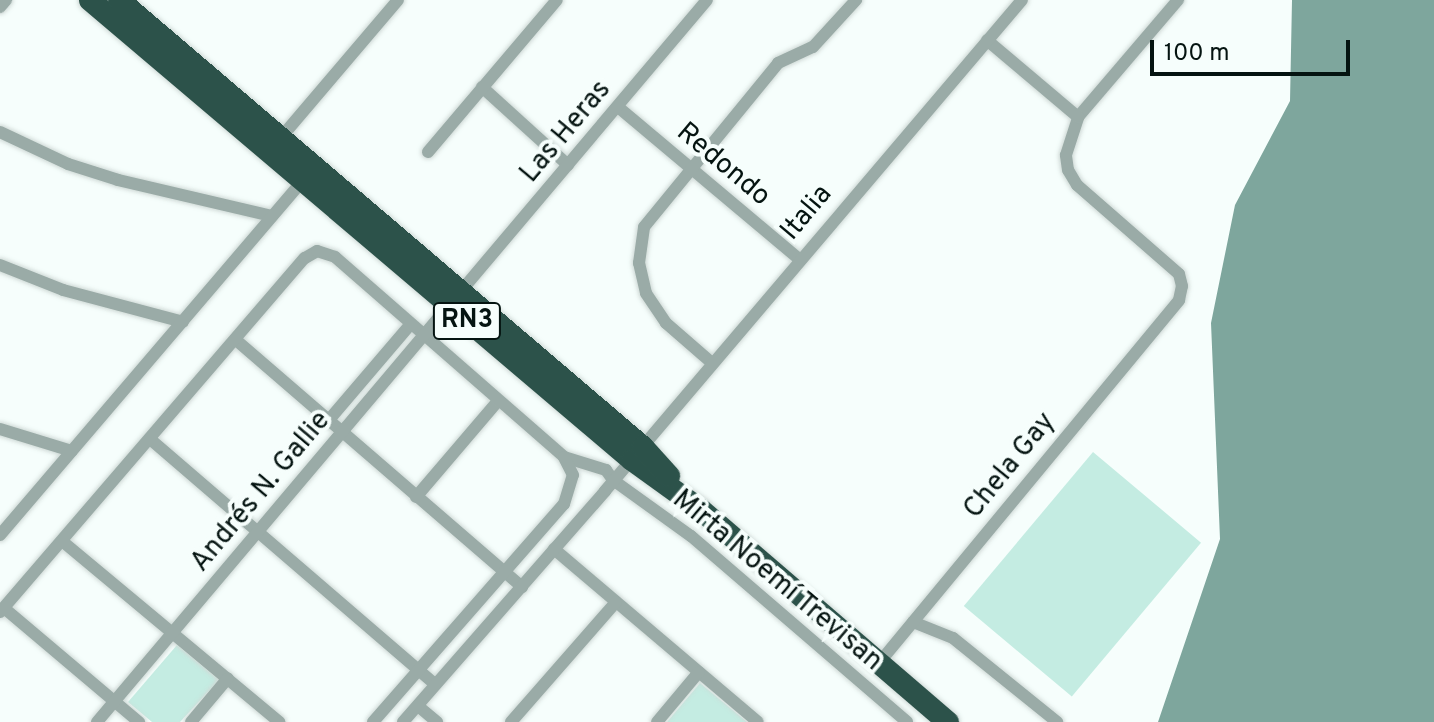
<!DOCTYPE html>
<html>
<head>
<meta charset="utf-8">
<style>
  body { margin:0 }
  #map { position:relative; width:1434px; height:722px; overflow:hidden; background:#f6fefc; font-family:Overpass,sans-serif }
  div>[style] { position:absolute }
  .green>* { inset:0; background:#c4ece2; transform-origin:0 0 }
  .water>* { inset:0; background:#7ea69d }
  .roads { filter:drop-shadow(0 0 2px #cfd9d6) drop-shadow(0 0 2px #cfd9d6) }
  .street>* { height:12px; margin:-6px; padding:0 6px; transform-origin:6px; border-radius:6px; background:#9aaba7 }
  .highway>* { height:22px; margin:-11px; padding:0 11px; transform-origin:11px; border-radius:11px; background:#2c524a }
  span { translate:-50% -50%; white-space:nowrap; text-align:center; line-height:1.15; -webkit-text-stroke:8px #f6fefc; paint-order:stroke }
  .shield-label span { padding:2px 6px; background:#f6fefc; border:2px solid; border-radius:6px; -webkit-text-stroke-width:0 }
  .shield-label { font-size:26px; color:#051411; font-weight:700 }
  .street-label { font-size:28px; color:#051411 }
  .scale { position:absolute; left:1150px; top:40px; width:200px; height:36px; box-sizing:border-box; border:4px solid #051411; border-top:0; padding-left:10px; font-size:24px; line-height:28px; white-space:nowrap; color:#051411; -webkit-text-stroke:6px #f6fefc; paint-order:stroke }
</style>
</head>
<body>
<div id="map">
  <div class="green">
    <i style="left:1093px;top:452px;width:141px;height:201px;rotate:40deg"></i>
    <i style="clip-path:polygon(177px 645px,219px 680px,180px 722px,152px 722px,128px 702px)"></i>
    <i style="clip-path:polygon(700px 683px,747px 722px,667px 722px)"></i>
  </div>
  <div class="water">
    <i style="clip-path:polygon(1292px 0,1434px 0,1434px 722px,1158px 722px,1220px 539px,1211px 323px,1235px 205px,1290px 101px)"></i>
  </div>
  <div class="roads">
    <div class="street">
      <i style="left:0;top:7px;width:9px;rotate:-49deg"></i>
      <i style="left:482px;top:87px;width:116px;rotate:42.2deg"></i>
      <i style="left:618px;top:107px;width:236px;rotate:40deg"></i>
      <i style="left:1078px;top:117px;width:154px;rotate:-49.5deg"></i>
      <i style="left:0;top:132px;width:75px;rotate:25.2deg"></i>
      <i style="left:68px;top:164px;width:52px;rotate:17.7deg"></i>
      <i style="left:118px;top:180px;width:158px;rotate:13.2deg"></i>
      <i style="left:278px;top:141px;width:185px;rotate:-49.6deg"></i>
      <i style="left:428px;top:152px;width:199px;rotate:-49.7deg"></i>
      <i style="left:0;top:265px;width:68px;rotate:21.6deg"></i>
      <i style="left:63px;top:290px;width:124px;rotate:14.9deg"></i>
      <i style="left:236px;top:340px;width:378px;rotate:40.8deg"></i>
      <i style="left:712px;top:363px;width:61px;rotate:-139deg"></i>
      <i style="left:666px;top:323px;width:36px;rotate:-124deg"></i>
      <i style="left:646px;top:293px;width:31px;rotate:-103deg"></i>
      <i style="left:639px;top:263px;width:36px;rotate:-82deg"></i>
      <i style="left:644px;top:227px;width:212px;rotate:-50.7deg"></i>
      <i style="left:778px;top:63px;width:38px;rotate:-25deg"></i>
      <i style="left:813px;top:47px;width:64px;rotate:-47.5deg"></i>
      <i style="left:328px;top:421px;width:126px;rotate:-49.5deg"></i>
      <i style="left:0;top:429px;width:75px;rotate:17deg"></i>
      <i style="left:150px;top:439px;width:376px;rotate:40.7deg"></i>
      <i style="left:416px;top:497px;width:126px;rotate:-49.5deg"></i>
      <i style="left:0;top:535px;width:471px;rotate:-49.5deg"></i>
      <i style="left:62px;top:541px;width:283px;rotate:39.8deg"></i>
      <i style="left:554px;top:549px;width:267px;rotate:40.3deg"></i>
      <i style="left:4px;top:608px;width:177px;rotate:40.2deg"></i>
      <i style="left:0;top:612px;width:467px;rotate:-49.3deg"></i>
      <i style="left:305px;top:258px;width:14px;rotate:-30deg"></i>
      <i style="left:317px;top:251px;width:19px;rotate:18deg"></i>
      <i style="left:335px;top:257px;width:304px;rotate:41.1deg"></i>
      <i style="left:564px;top:457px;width:44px;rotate:17.2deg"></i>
      <i style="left:606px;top:470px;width:12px;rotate:55deg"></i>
      <i style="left:613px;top:480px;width:96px;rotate:35.7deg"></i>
      <i style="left:691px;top:536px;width:285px;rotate:40.7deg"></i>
      <i style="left:913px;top:622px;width:43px;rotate:21.8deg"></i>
      <i style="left:953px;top:638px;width:134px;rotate:38.9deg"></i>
      <i style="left:879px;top:663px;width:471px;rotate:-50.4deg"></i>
      <i style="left:1179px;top:300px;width:14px;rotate:-78deg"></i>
      <i style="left:1182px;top:286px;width:12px;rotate:-104deg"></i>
      <i style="left:1179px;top:274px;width:135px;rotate:-138.9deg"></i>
      <i style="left:1077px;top:185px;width:17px;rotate:-121deg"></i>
      <i style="left:1068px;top:170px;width:15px;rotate:-98deg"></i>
      <i style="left:1066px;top:155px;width:40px;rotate:-72deg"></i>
      <i style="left:1078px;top:117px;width:119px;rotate:-139.8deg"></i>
      <i style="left:418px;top:706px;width:25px;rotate:40deg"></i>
      <i style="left:97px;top:722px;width:945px;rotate:-49.81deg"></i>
      <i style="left:191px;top:722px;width:57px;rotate:-49.9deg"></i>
      <i style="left:373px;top:722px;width:290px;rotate:-48.8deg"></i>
      <i style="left:564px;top:504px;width:30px;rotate:-73deg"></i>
      <i style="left:573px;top:475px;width:20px;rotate:-117deg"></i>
      <i style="left:403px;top:722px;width:307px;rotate:-48.8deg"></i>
      <i style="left:605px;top:491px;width:644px;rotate:-49.66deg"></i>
      <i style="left:511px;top:722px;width:159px;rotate:-48.8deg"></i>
      <i style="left:657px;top:722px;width:65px;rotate:-50deg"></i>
    </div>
    <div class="highway">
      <i style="left:90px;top:0;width:711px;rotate:40.32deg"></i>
      <i style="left:632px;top:460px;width:84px;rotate:35.8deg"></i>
      <i style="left:700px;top:509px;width:327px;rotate:40.7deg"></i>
      <i style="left:119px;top:0;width:689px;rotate:40.47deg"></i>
      <i style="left:643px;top:447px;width:39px;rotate:48deg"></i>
    </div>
  </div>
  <div class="shield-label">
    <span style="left:467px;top:321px">RN3</span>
  </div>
  <div class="street-label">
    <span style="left:566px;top:132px;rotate:-50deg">Las Heras</span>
    <span style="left:723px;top:165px;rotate:40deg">Redondo</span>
    <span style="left:807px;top:213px;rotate:-50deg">Italia</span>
    <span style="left:1010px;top:466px;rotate:-51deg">Chela Gay</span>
    <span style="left:261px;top:492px;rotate:-50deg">Andrés N. Gallie</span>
    <span style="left:777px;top:581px;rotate:40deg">Mirta Noemí Trevisan</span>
  </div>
  <div class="scale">100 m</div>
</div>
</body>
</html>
